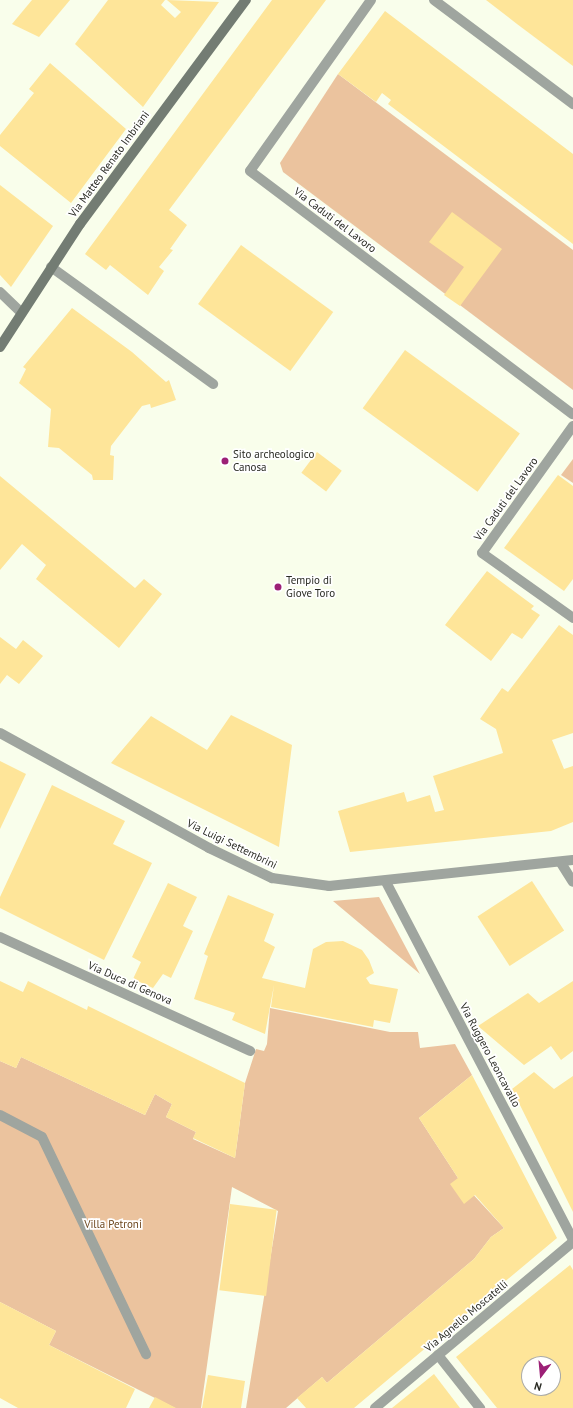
<!DOCTYPE html>
<html>
<head>
<meta charset="utf-8">
<style>
  body { margin:0 }
  #map { position:relative; width:573px; height:1408px; overflow:hidden; background:#f9feeb; font-family:"PT Sans",sans-serif }
  div>[style] { position:absolute }
  .green>* { inset:0; background:#ebc39e }
  .building>* { inset:0; background:#fee599; transform-origin:0 0 }
  .street>* { height:10px; margin:-5px; padding:0 5px; transform-origin:5px; border-radius:5px; background:#9fa59f }
  .secondary>* { height:10px; margin:-5px; padding:0 5px; transform-origin:5px; border-radius:5px; background:#737c73 }
  .dots>* { width:11px; height:11px; translate:-50% -50%; box-sizing:border-box; border:2px solid #fff; border-radius:50% }
  span { translate:-50% -50%; white-space:nowrap; text-align:center; line-height:1.15; -webkit-text-stroke:3.5px #fff; paint-order:stroke }
  .street-label { font-size:11px; color:#2a2b24 }
  .poi-label { font-size:11px; color:#2a2b24 }
  .left { translate:0 -50%; text-align:left }
  .park-label { font-size:11px; color:#6e471e }
  .north { position:absolute; left:521px; top:1356px; width:40px; height:40px; box-sizing:border-box; background:#fff; border:1px solid #aaaaa7; border-radius:50%; rotate:196deg; font-size:11px; font-weight:700; line-height:16px; text-align:center; color:#2a2b24 }
  .north::after { content:''; display:block; margin:auto; width:14px; height:18px; background:#9c2076; clip-path:polygon(50% 0,100% 100%,50% 72%,0 100%) }
</style>
</head>
<body>
<div id="map">
  <div class="green">
    <i style="clip-path:polygon(338px 74px,573px 250px,573px 390px,283px 172px,280px 163px)"></i>
    <i style="clip-path:polygon(573px 459px,573px 483px,561px 475px)"></i>
    <i style="clip-path:polygon(379px 897px,420px 974px,333px 901px)"></i>
    <i style="clip-path:polygon(270px 1008px,390px 1032px,418px 1032px,420px 1048px,455px 1044px,472px 1075px,419px 1118px,458px 1178px,504px 1228px,491px 1237px,474px 1259px,327px 1383px,322px 1377px,286px 1408px,246px 1408px,278px 1211px,232px 1187px,201px 1408px,175px 1408px,49px 1345px,56px 1331px,0 1302px,0 1061px,16px 1068px,21px 1057px,145px 1115px,155px 1094px,172px 1104px,166px 1117px,196px 1132px,193px 1139px,235px 1158px,245px 1083px,256px 1049px,264px 1051px,267px 1044px)"></i>
  </div>
  <div class="building">
    <i style="clip-path:polygon(32px 0,70px 0,39px 37px,12px 24px)"></i>
    <i style="clip-path:polygon(108px 0,165px 0,161px 5px,175px 18px,181px 12px,167px 0,219px 2px,143px 107px,75px 44px)"></i>
    <i style="clip-path:polygon(272px 0,326px 0,169px 210px,187px 225px,170px 249px,173px 250px,159px 267px,164px 271px,148px 295px,110px 265px,106px 270px,85px 254px)"></i>
    <i style="clip-path:polygon(486px 0,573px 0,573px 66px,517px 24px)"></i>
    <i style="clip-path:polygon(385px 11px,573px 154px,573px 244px,388px 104px,391px 100px,382px 93px,376px 102px,338px 74px)"></i>
    <i style="clip-path:polygon(50px 63px,126px 129px,71px 203px,0 146px,0 135px,34px 93px,29px 89px)"></i>
    <i style="clip-path:polygon(0 185px,53px 226px,11px 287px,0 275px)"></i>
    <i style="clip-path:polygon(452px 212px,502px 249px,460px 306px,444px 295px,464px 267px,429px 242px)"></i>
    <i style="left:241px;top:245px;width:114px;height:73px;rotate:36deg"></i>
    <i style="clip-path:polygon(72px 308px,132px 352px,166px 382px,169px 380px,176px 400px,151px 408px,150px 404px,142px 406px,111px 446px,110px 455px,114px 456px,113px 480px,93px 480px,92px 475px,59px 448px,48px 447px,51px 409px,19px 383px,26px 369px,23px 367px)"></i>
    <i style="left:405px;top:350px;width:142px;height:72px;rotate:36deg"></i>
    <i style="left:317px;top:452px;width:31px;height:26px;rotate:37deg"></i>
    <i style="clip-path:polygon(558px 475px,573px 486px,573px 579px,564px 591px,504px 548px)"></i>
    <i style="clip-path:polygon(0 476px,135px 588px,144px 579px,162px 594px,119px 648px,36px 579px,46px 565px,22px 544px,0 570px)"></i>
    <i style="clip-path:polygon(487px 571px,534px 606px,531px 609px,540px 615px,522px 639px,512px 633px,491px 661px,445px 625px)"></i>
    <i style="clip-path:polygon(559px 625px,573px 635px,573px 733px,552px 740px,564px 769px,573px 766px,573px 822px,551px 831px,350px 852px,338px 811px,404px 792px,407px 802px,430px 795px,435px 812px,444px 810px,433px 776px,503px 753px,496px 729px,480px 719px,502px 688px,508px 692px)"></i>
    <i style="clip-path:polygon(0 637px,16px 649px,23px 640px,43px 656px,19px 684px,7px 675px,0 684px)"></i>
    <i style="clip-path:polygon(231px 715px,292px 745px,279px 847px,111px 763px,151px 716px,207px 750px)"></i>
    <i style="clip-path:polygon(0 761px,26px 774px,0 829px)"></i>
    <i style="clip-path:polygon(52px 785px,125px 821px,113px 844px,152px 863px,104px 960px,0 908px,0 897px)"></i>
    <i style="left:532px;top:881px;width:59px;height:65px;rotate:57deg"></i>
    <i style="clip-path:polygon(168px 883px,197px 897px,183px 926px,193px 931px,171px 978px,163px 974px,153px 988px,133px 979px,141px 962px,132px 957px)"></i>
    <i style="clip-path:polygon(228px 895px,274px 914px,264px 941px,275px 947px,262px 978px,305px 988px,313px 949px,326px 942px,343px 941px,362px 950px,369px 960px,374px 973px,366px 978px,370px 984px,398px 989px,390px 1023px,374px 1020px,373px 1027px,271px 1007px,274px 985px,265px 1034px,232px 1020px,235px 1013px,194px 999px,208px 956px,204px 954px)"></i>
    <i style="clip-path:polygon(0 981px,23px 992px,28px 981px,87px 1010px,88px 1006px,245px 1083px,235px 1158px,193px 1138px,196px 1132px,166px 1117px,172px 1104px,155px 1094px,145px 1115px,21px 1057px,16px 1068px,0 1061px)"></i>
    <i style="clip-path:polygon(573px 981px,573px 1051px,561px 1060px,551px 1046px,524px 1065px,478px 1026px,528px 993px,539px 1003px)"></i>
    <i style="clip-path:polygon(534px 1072px,554px 1089px,573px 1076px,573px 1212px,512px 1089px)"></i>
    <i style="clip-path:polygon(472px 1075px,557px 1238px,354px 1408px,306px 1408px,297px 1398px,322px 1377px,327px 1383px,474px 1259px,491px 1237px,504px 1228px,475px 1195px,464px 1204px,450px 1184px,458px 1178px,419px 1118px)"></i>
    <i style="left:230px;top:1204px;width:47px;height:87px;rotate:7deg"></i>
    <i style="clip-path:polygon(evenodd,570px 1265px,573px 1270px,573px 1408px,497px 1408px,456px 1357px,570px 1265px,529px 1364px,553px 1364px,553px 1388px,529px 1388px,529px 1364px)"></i>
    <i style="clip-path:polygon(0 1302px,56px 1331px,49px 1345px,135px 1389px,126px 1408px,18px 1408px,0 1398px)"></i>
    <i style="clip-path:polygon(434px 1374px,460px 1408px,392px 1408px)"></i>
    <i style="clip-path:polygon(208px 1375px,245px 1381px,241px 1408px,202px 1408px)"></i>
    <i style="clip-path:polygon(155px 1397px,176px 1408px,149px 1408px)"></i>
  </div>
  <div class="street">
    <i style="left:371px;top:0;width:209px;rotate:125.3deg"></i>
    <i style="left:250px;top:171px;width:404px;rotate:37deg"></i>
    <i style="left:434px;top:0;width:174px;rotate:36.8deg"></i>
    <i style="left:51px;top:267px;width:200px;rotate:35.8deg"></i>
    <i style="left:0;top:292px;width:30px;rotate:44deg"></i>
    <i style="left:573px;top:426px;width:156px;rotate:125.6deg"></i>
    <i style="left:482px;top:553px;width:112px;rotate:35.5deg"></i>
    <i style="left:0;top:733px;width:239px;rotate:28.8deg"></i>
    <i style="left:209px;top:848px;width:70px;rotate:25.5deg"></i>
    <i style="left:272px;top:878px;width:58px;rotate:8deg"></i>
    <i style="left:329px;top:886px;width:245px;rotate:-6.1deg"></i>
    <i style="left:561px;top:863px;width:22px;rotate:58deg"></i>
    <i style="left:386px;top:882px;width:403px;rotate:62.4deg"></i>
    <i style="left:0;top:937px;width:275px;rotate:24.5deg"></i>
    <i style="left:0;top:1115px;width:47px;rotate:27.6deg"></i>
    <i style="left:42px;top:1137px;width:241px;rotate:64.4deg"></i>
    <i style="left:438px;top:1355px;width:68px;rotate:51.6deg"></i>
    <i style="left:375px;top:1408px;width:258px;rotate:-40deg"></i>
  </div>
  <div class="secondary">
    <i style="left:0;top:347px;width:147px;rotate:-57deg"></i>
    <i style="left:80px;top:224px;width:279px;rotate:-53.5deg"></i>
  </div>
  <div class="dots">
    <i style="left:225px;top:461px;background:#9c2076"></i>
    <i style="left:278px;top:587px;background:#9c2076"></i>
  </div>
  <div class="street-label">
    <span style="left:109px;top:164px;rotate:-54deg">Via Matteo Renato Imbriani</span>
    <span style="left:335px;top:220px;rotate:37deg">Via Caduti del Lavoro</span>
    <span style="left:506px;top:499px;rotate:-54deg">Via Caduti del Lavoro</span>
    <span style="left:232px;top:844px;rotate:26deg">Via Luigi Settembrini</span>
    <span style="left:130px;top:983px;rotate:24deg">Via Duca di Genova</span>
    <span style="left:490px;top:1055px;rotate:62deg">Via Ruggero Leoncavallo</span>
    <span style="left:466px;top:1316px;rotate:-40deg">Via Agnello Moscatelli</span>
  </div>
  <div class="poi-label">
    <span class="left" style="left:233px;top:461px">Sito archeologico<br>Canosa</span>
    <span class="left" style="left:286px;top:587px">Tempio di<br>Giove Toro</span>
  </div>
  <div class="park-label">
    <span style="left:113px;top:1224px">Villa Petroni</span>
  </div>
  <div class="north">N</div>
</div>
</body>
</html>
